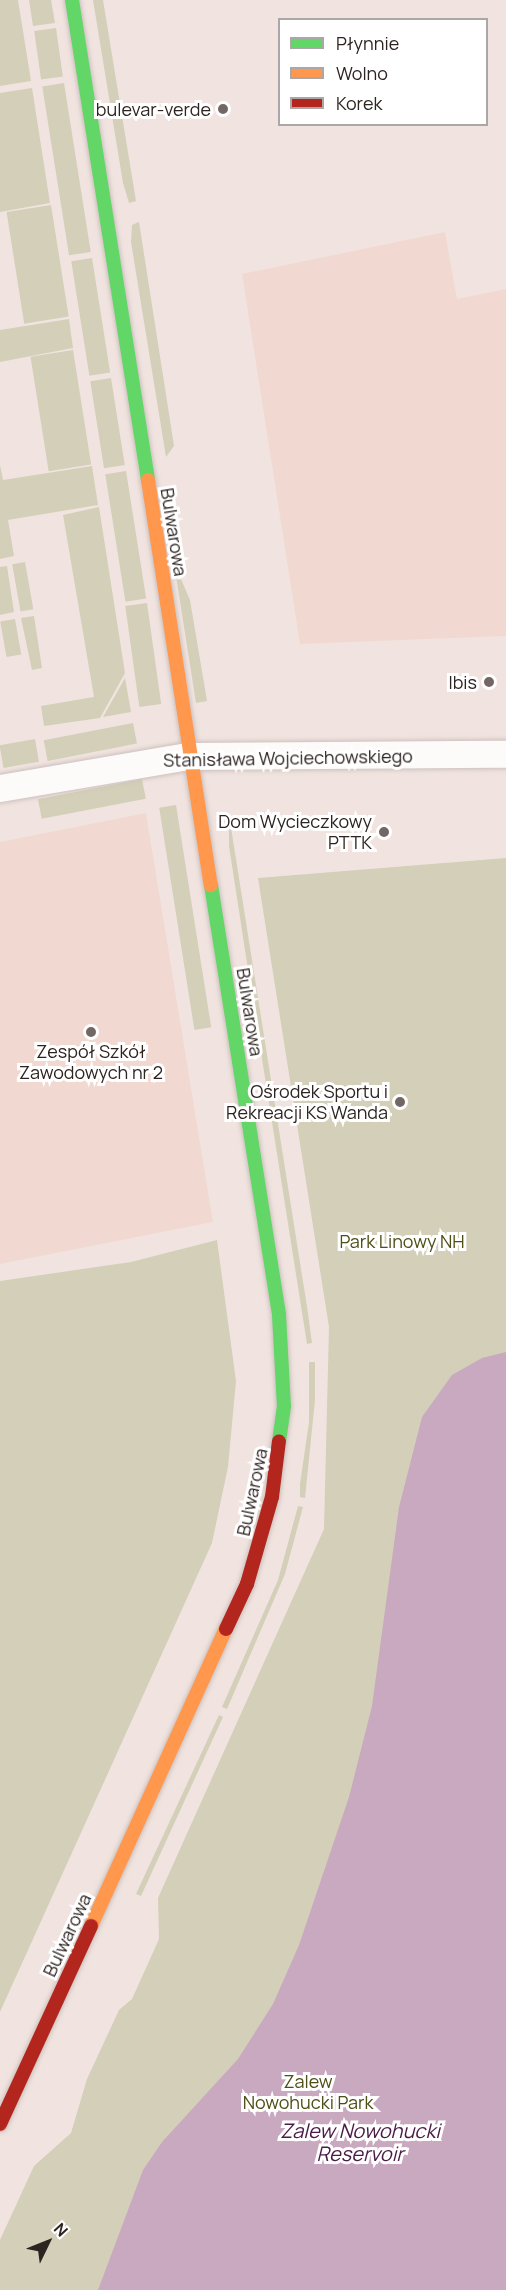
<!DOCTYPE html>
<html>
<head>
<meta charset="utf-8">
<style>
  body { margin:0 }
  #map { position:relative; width:506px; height:2290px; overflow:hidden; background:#f1e4e0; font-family:Manrope,sans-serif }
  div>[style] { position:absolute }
  .built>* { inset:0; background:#f1d9d1 }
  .green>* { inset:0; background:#d4cfb8; transform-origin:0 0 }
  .water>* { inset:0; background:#c8a9c0 }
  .roads { filter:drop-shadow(0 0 2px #ccc1be) drop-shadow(0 0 2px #ccc1be) }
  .street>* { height:27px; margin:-13.5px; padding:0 13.5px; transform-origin:13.5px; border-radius:13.5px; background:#fdfbfa }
  .fast>* { height:14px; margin:-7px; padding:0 7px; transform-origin:7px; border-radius:7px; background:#63d668 }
  .slow>* { height:14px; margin:-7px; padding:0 7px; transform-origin:7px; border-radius:7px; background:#ff974d }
  .jam>* { height:14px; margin:-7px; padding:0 7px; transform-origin:7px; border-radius:7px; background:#b3261e }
  .dots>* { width:16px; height:16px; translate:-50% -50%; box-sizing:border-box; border:3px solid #fff; border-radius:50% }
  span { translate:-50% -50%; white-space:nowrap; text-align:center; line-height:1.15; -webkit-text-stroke:6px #fff; paint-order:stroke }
  .poi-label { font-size:18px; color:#2d2421 }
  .right { translate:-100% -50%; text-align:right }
  .street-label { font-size:18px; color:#2d2421 }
  .park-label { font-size:18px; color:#4e4e16 }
  .water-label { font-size:20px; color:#491a46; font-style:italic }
  .legend { position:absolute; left:278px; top:18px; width:210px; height:108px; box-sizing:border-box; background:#fff; border:2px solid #aba7a6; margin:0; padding:8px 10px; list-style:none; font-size:18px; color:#2d2421 }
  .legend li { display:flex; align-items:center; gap:12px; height:30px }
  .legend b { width:30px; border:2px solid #aba7a6 }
  .north { position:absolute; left:18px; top:2212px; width:60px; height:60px; -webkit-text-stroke:4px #fff; paint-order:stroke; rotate:47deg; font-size:16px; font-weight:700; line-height:24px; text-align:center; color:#2d2421 }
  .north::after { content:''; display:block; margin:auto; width:21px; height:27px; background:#2d2421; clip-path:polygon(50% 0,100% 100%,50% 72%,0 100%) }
</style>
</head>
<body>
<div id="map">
  <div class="built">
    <i style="clip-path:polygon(445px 232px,457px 299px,506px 289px,506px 636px,300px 644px,242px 274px)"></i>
    <i style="clip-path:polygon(146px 813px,213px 1222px,0 1264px,0 842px)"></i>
  </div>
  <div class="green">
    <i style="clip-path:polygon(0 0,18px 0,31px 81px,0 86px)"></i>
    <i style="clip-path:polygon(29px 0,51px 0,55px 23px,33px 26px)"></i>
    <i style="clip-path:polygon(93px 0,103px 0,136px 201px,129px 203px,123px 183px)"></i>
    <i style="left:56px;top:28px;width:49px;height:22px;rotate:82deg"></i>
    <i style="left:64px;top:83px;width:171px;height:22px;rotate:81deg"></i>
    <i style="clip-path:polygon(32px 88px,50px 203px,0 212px,0 93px)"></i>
    <i style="left:51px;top:205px;width:113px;height:45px;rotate:81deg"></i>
    <i style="clip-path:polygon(139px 222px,174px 446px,166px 457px,131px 242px,132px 225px)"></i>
    <i style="left:92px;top:258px;width:116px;height:21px;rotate:81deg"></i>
    <i style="clip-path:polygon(69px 319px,73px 348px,0 362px,0 330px)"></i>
    <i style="left:73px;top:350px;width:116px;height:43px;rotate:81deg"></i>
    <i style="left:111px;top:378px;width:88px;height:21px;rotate:81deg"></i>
    <i style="clip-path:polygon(0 465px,3px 480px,92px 466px,98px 505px,8px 520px,14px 556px,0 559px)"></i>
    <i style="left:126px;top:471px;width:129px;height:21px;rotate:81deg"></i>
    <i style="clip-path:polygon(99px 507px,125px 673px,100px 718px,44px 726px,41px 706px,94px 697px,63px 515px)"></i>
    <i style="left:25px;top:562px;width:48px;height:13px;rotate:80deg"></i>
    <i style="clip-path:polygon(174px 563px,190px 600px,207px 701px,196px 703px)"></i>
    <i style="clip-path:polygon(7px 566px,14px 612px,0 615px,0 567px)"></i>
    <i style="left:147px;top:603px;width:102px;height:22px;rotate:82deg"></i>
    <i style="clip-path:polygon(34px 616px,42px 668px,32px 670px,21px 618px)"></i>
    <i style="left:15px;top:619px;width:36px;height:15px;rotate:80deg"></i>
    <i style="clip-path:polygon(125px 678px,131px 712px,103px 717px)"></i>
    <i style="left:133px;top:723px;width:21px;height:91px;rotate:79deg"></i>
    <i style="left:35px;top:739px;width:23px;height:36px;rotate:80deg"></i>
    <i style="left:142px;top:779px;width:20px;height:106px;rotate:79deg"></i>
    <i style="left:176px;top:805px;width:225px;height:17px;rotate:81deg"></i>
    <i style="clip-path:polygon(229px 815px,308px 1313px,312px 1343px,307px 1344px,249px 976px,229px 846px)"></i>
    <i style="clip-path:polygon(506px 858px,506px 2290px,0 2290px,0 2240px,34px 2166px,71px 2133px,87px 2079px,119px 2010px,132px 1999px,159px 1939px,158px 1898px,324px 1529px,329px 1327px,258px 878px)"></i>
    <i style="clip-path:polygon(217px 1240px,236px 1381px,228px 1467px,212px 1543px,0 2012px,0 1281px,131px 1262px)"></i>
    <i style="clip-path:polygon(309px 1362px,315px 1362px,315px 1400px,305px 1498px,300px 1497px,300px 1484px,309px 1422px)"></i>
    <i style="clip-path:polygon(298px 1506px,303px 1507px,285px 1574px,227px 1709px,222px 1707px,278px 1580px)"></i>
    <i style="clip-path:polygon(219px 1715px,223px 1717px,141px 1896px,136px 1894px)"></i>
  </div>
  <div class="water">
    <i style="clip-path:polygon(506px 1352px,506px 2290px,98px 2290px,143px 2170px,162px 2142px,238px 2059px,273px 2004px,299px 1945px,349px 1797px,372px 1706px,399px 1507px,422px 1417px,452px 1375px,482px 1358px)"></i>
  </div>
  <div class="roads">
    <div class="street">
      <i style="left:0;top:788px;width:191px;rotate:-9.7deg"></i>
      <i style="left:188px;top:756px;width:318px;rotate:-0.4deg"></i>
    </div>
    <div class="fast">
      <i style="left:72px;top:0;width:486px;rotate:81deg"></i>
      <i style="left:211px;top:885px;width:435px;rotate:81deg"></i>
      <i style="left:279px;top:1315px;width:91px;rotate:86.9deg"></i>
      <i style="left:284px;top:1406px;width:35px;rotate:98deg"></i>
    </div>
    <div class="slow">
      <i style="left:148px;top:480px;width:410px;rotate:81.2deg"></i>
      <i style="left:91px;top:1926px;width:326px;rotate:-65.6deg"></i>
    </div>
    <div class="jam">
      <i style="left:226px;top:1629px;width:50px;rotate:-65deg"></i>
      <i style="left:247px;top:1584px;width:91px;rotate:-74deg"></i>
      <i style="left:272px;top:1497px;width:56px;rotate:-82.9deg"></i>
      <i style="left:0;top:2124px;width:218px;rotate:-65.3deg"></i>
    </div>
  </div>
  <div class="dots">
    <i style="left:223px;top:109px;background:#726764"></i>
    <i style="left:489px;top:682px;background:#726764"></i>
    <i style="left:384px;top:832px;background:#726764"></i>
    <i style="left:91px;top:1032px;background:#726764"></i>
    <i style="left:400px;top:1102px;background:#726764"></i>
  </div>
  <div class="poi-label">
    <span class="right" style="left:211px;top:109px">bulevar-verde</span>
    <span class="right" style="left:477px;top:682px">Ibis</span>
    <span class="right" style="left:372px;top:832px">Dom Wycieczkowy<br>PTTK</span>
    <span style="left:91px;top:1062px">Zespół Szkół<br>Zawodowych nr 2</span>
    <span class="right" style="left:388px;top:1102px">Ośrodek Sportu i<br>Rekreacji KS Wanda</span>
  </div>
  <div class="street-label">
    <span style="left:174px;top:532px;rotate:81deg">Bulwarowa</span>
    <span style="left:288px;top:758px;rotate:-1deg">Stanisława Wojciechowskiego</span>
    <span style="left:250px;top:1012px;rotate:81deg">Bulwarowa</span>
    <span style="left:252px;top:1492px;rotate:-78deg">Bulwarowa</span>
    <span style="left:67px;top:1935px;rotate:-65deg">Bulwarowa</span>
  </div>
  <div class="park-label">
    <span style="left:402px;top:1241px">Park Linowy NH</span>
    <span style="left:308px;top:2092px">Zalew<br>Nowohucki Park</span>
  </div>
  <div class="water-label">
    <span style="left:360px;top:2142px">Zalew Nowohucki<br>Reservoir</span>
  </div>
  <ul class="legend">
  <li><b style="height:8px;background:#63d668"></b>Płynnie</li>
  <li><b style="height:8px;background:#ff974d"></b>Wolno</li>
  <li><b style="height:8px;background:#b3261e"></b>Korek</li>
  </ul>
  <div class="north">N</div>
</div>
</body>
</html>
